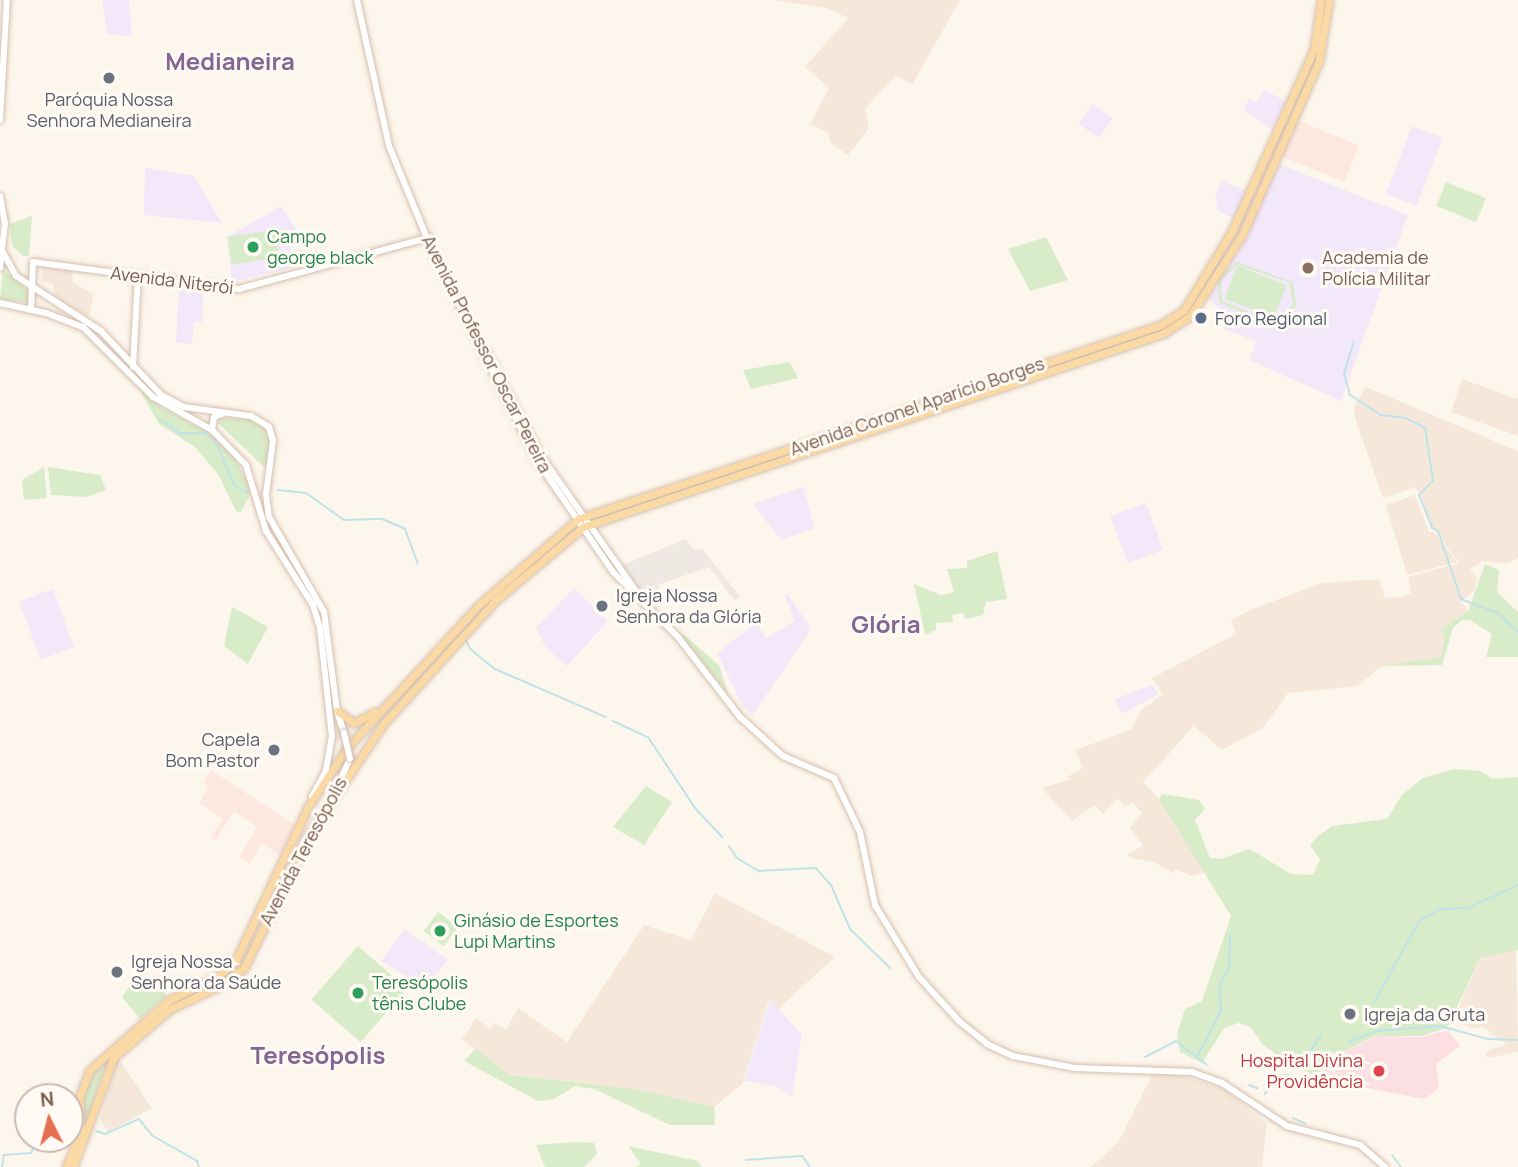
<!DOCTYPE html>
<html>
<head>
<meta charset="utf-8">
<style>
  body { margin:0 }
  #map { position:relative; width:1518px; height:1167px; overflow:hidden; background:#fdf6ec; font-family:Manrope,sans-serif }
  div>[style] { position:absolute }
  .residential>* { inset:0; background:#f5e8da }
  .commercial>* { inset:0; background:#fde8e0; transform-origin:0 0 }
  .industrial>* { inset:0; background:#efe9e4 }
  .education>* { inset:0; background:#f3e8fa; transform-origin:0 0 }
  .medical>* { inset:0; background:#fbdfe3 }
  .green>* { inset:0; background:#d8ecc9; transform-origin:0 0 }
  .stream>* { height:2px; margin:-1px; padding:0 1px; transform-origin:1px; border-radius:1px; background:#bfe3e8 }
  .roads { filter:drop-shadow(0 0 2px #d6c0b0) drop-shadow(0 0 2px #d6c0b0) }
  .secondary>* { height:6px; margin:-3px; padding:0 3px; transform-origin:3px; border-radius:3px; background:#fff }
  .primary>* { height:7px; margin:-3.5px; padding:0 3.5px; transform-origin:3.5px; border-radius:3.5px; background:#fbd9a5 }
  .bridges { filter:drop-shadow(0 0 2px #d6c0b0) drop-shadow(0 0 2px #d6c0b0) }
  .secondary-bridge>* { height:6px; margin:-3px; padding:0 3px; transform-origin:3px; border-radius:3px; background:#fff }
  .dots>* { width:19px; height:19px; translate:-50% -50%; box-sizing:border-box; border:4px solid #fffaf3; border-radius:50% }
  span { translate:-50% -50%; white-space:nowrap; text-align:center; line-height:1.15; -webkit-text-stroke:6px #fffaf3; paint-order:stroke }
  .worship-label { font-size:18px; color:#5b616d }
  .left { translate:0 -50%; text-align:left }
  .right { translate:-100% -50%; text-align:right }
  .leisure-label { font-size:18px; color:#27864d }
  .education-label { font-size:18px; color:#785e54 }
  .street-label { font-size:18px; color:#7a5c4d }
  .service-label { font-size:18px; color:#4e5e75 }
  .health-label { font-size:18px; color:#be3a42 }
  .district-label { font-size:24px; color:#846695; font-weight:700 }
  .north { position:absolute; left:14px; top:1083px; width:70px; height:70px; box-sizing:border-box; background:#fffaf3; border:2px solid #cabbb1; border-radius:50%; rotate:354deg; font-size:19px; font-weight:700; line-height:28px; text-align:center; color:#7a5c4d }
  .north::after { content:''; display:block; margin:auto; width:24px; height:32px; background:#e76f51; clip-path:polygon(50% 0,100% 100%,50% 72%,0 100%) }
</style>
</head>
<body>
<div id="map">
  <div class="residential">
    <i style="clip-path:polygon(774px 0,960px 0,912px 85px,896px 75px,865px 109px,869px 128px,848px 155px,831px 144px,828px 133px,810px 124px,829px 88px,805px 67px,848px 18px,826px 8px)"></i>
    <i style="clip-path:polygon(43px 267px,72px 271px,73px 283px,94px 294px,89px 316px,54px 297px,53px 284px,41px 282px)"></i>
    <i style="clip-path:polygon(1462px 379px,1518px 399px,1518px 436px,1451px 412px)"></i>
    <i style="clip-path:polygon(1366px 387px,1518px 451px,1518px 558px,1508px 564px,1483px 561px,1470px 569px,1477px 578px,1475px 590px,1461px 601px,1468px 611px,1439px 631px,1446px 635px,1441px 657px,1381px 666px,1358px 686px,1288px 693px,1263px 728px,1222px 750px,1194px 726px,1143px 782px,1166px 806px,1206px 872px,1191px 876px,1176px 869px,1174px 873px,1154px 862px,1132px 858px,1127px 854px,1143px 846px,1130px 828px,1142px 813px,1132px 802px,1126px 807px,1118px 799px,1103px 814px,1094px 805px,1072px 821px,1042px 788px,1071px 779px,1067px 777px,1083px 768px,1075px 750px,1131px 730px,1140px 711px,1163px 694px,1152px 678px,1236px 634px,1231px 620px,1250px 610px,1322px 583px,1379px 579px,1385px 598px,1401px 597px,1411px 593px,1408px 577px,1459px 563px,1432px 527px,1416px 487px,1383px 498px,1355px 418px,1354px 406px)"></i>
    <i style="clip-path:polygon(1415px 495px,1429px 532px,1434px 532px,1457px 562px,1407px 575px,1386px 505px)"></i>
    <i style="clip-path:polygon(715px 893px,835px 957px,778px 1009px,769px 1000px,742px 1084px,714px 1107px,636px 1089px,509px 1075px,462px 1039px,476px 1018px,489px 1029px,494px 1023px,506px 1030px,518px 1008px,567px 1042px,644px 925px,691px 940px)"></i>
    <i style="clip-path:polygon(1516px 948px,1518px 1052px,1487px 1058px,1485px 1052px,1506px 1044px,1483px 1027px,1472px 1029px,1453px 1020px,1480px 958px)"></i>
    <i style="clip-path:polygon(118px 1058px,152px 1108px,108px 1132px,100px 1119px)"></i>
    <i style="clip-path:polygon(1153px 1073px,1180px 1075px,1224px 1089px,1267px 1124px,1262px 1167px,1091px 1167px,1119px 1141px)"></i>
  </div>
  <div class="commercial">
    <i style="left:1296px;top:120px;width:68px;height:39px;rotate:22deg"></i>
    <i style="clip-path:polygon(211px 770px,295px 825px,281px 856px,261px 843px,250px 864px,239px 857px,257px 827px,234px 812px,215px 841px,210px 838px,223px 819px,200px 803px,208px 786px,203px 782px)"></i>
  </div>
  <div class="industrial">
    <i style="clip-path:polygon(686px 539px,694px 550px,702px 548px,741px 598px,734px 600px,709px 567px,658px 585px,662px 595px,647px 600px,622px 565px)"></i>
  </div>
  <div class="education">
    <i style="clip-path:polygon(102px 0,129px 0,132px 37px,107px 34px)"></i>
    <i style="clip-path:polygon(1264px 90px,1286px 101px,1273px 130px,1243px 110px,1249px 99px,1257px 102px)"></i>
    <i style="left:1092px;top:104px;width:25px;height:24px;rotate:34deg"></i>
    <i style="left:1412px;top:126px;width:33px;height:73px;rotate:21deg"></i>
    <i style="clip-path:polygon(1276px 163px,1408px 215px,1341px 401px,1250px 360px,1256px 341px,1223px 329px,1227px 316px,1208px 298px,1246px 239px)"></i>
    <i style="clip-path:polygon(145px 168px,194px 176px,222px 223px,144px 215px)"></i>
    <i style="clip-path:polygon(1222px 181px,1246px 191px,1234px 218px,1218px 211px,1215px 196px)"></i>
    <i style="clip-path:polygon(281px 206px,302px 237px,289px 246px,304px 265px,232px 282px,227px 237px)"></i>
    <i style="clip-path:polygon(179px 288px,204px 291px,202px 322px,194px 322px,192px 344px,176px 342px)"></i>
    <i style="clip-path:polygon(803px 487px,815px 528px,781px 540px,753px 504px)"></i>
    <i style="left:1146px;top:503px;width:50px;height:38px;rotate:70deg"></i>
    <i style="clip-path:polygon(574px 588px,608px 621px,567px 666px,546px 648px,536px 628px)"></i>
    <i style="left:53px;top:589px;width:62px;height:36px;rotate:70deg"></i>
    <i style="clip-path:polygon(788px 594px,811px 629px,752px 716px,741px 703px,717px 653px,756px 623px,766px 638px,795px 621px,785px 596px)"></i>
    <i style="clip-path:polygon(1152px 685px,1159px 694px,1122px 714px,1115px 699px)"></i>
    <i style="clip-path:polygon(404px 929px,448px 960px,432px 979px,425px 973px,417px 983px,381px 961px)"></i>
    <i style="clip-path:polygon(770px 1000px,802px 1034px,792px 1097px,778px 1087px,744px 1081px)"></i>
  </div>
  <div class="medical">
    <i style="clip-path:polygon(1448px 1030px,1460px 1046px,1436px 1064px,1439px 1088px,1425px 1099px,1318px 1079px,1327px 1053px,1341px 1054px,1376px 1036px,1421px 1037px)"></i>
  </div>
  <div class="green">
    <i style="left:1446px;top:182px;width:43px;height:26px;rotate:22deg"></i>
    <i style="clip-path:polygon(32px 216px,29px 256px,23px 256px,12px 246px,10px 224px)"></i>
    <i style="left:276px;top:230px;width:28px;height:49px;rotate:82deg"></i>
    <i style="clip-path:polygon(1046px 237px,1068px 280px,1030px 291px,1008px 249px)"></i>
    <i style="clip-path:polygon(evenodd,1237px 262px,1293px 282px,1296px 306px,1284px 323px,1273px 325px,1219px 303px,1218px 278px,1237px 262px,1236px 265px,1289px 282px,1293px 303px,1285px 316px,1273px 322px,1222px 301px,1221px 281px,1236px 265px)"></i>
    <i style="left:1237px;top:266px;width:53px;height:35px;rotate:21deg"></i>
    <i style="clip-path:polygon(3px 269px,29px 291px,28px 303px,0 299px)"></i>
    <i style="clip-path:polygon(790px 362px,798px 378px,751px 389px,743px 370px)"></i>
    <i style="clip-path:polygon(136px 383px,162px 408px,209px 433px,233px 454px,252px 491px,241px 512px,236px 511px,218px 474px,195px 447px,159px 424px)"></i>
    <i style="clip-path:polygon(221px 418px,250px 419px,262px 425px,271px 442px,268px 465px,264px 467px,218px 423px)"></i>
    <i style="clip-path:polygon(44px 467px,47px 498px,24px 500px,22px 480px)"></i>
    <i style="clip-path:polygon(48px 467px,100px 475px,106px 490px,87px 497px,51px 495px)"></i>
    <i style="clip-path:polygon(997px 551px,1007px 599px,986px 602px,983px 615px,965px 619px,963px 613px,952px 615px,953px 622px,936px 623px,936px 630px,925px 635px,914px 584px,941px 595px,954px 592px,947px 569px,967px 568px,967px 561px)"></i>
    <i style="clip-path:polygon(1485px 564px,1499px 570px,1497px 592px,1518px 612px,1518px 657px,1486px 657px,1492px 634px,1470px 620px,1462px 620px,1453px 628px,1442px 665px,1381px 666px,1441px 657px,1445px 635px,1439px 630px,1468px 611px)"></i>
    <i style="clip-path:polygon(232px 607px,268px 627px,248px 664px,224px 646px)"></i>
    <i style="clip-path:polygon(683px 634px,719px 665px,729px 696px,681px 635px)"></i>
    <i style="clip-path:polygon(1454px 769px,1480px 771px,1493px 779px,1518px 777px,1518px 950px,1480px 958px,1447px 1028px,1421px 1036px,1375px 1036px,1341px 1053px,1327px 1052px,1318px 1076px,1292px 1066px,1262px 1044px,1251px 1027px,1238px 1023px,1224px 1028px,1202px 1063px,1180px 1052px,1177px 1034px,1185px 1009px,1202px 1001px,1231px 916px,1159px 799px,1162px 794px,1199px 800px,1205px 809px,1195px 820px,1210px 858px,1221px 859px,1250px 849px,1291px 874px,1313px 875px,1320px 860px,1310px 845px,1318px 836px,1332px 826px,1387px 819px,1402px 795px,1423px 778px)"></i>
    <i style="clip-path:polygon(646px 786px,672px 802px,644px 845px,613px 827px)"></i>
    <i style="left:438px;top:912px;width:25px;height:24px;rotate:37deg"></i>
    <i style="left:358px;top:946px;width:65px;height:71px;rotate:41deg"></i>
    <i style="clip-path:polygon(138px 973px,163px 987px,166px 996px,140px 1019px,122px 997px)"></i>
    <i style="clip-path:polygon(476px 1048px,509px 1075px,636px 1089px,714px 1107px,715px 1125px,670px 1125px,594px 1089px,575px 1086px,554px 1099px,538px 1101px,464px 1061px)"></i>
    <i style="clip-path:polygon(111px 1054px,98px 1086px,84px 1134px,84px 1092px,98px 1065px)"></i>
    <i style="clip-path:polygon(576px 1142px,594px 1143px,597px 1154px,584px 1167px,545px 1167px,536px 1145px)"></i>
    <i style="clip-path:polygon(628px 1146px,698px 1161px,702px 1167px,635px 1167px,641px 1164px)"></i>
  </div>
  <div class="stream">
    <i style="left:1354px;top:341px;width:34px;rotate:107deg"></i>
    <i style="left:1344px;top:373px;width:23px;rotate:75deg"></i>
    <i style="left:1350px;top:395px;width:37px;rotate:33deg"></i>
    <i style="left:1381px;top:415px;width:25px;rotate:7deg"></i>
    <i style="left:1406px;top:418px;width:21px;rotate:28deg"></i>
    <i style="left:1425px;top:428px;width:54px;rotate:81.4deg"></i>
    <i style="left:1433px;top:481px;width:20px;rotate:135deg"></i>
    <i style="left:1419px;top:495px;width:35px;rotate:68deg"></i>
    <i style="left:1432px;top:528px;width:7px;rotate:27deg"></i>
    <i style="left:1438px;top:531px;width:72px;rotate:71.3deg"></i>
    <i style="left:1461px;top:599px;width:40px;rotate:21deg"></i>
    <i style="left:1498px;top:613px;width:28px;rotate:44deg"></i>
    <i style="left:160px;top:419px;width:24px;rotate:36deg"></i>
    <i style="left:179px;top:433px;width:25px"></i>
    <i style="left:204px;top:433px;width:12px;rotate:31deg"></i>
    <i style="left:214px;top:439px;width:51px;rotate:65.9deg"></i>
    <i style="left:235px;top:486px;width:14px;rotate:30deg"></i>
    <i style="left:278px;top:490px;width:28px;rotate:6deg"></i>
    <i style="left:306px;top:493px;width:47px;rotate:35.4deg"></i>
    <i style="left:344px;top:520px;width:38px;rotate:-2deg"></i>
    <i style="left:382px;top:519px;width:25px;rotate:23deg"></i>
    <i style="left:405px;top:529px;width:37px;rotate:70deg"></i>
    <i style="left:466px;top:640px;width:10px;rotate:66deg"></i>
    <i style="left:470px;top:649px;width:32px;rotate:39deg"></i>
    <i style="left:495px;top:669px;width:121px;rotate:23.4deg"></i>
    <i style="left:613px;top:721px;width:38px;rotate:25deg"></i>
    <i style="left:648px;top:737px;width:85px;rotate:56.5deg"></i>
    <i style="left:695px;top:808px;width:40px;rotate:47deg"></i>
    <i style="left:729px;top:846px;width:14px;rotate:56deg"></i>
    <i style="left:737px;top:858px;width:26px;rotate:31deg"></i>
    <i style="left:759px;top:871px;width:57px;rotate:-3deg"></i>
    <i style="left:816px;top:868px;width:23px;rotate:49deg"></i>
    <i style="left:831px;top:885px;width:48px;rotate:66.6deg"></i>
    <i style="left:850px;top:929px;width:56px;rotate:44.3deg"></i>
    <i style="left:1373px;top:1004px;width:96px;rotate:-60.8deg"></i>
    <i style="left:1420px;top:920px;width:24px;rotate:-28deg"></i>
    <i style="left:1441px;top:909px;width:27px;rotate:-2deg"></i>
    <i style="left:1468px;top:908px;width:55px;rotate:-24.7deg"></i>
    <i style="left:1349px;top:1042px;width:29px;rotate:-22deg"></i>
    <i style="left:1376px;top:1031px;width:64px;rotate:-4.5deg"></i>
    <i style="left:1440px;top:1026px;width:50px;rotate:15.2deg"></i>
    <i style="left:1488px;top:1039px;width:30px;rotate:2deg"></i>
    <i style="left:1145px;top:1057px;width:35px;rotate:-27deg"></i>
    <i style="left:1176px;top:1041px;width:39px;rotate:38deg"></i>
    <i style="left:1197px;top:1057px;width:53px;rotate:-62.9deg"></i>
    <i style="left:1221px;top:1010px;width:22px;rotate:-95deg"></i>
    <i style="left:1219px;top:988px;width:23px;rotate:-65deg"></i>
    <i style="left:1229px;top:967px;width:33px;rotate:-88deg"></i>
    <i style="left:1297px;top:1068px;width:40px;rotate:-53deg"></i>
    <i style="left:1249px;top:1085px;width:9px;rotate:21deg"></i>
    <i style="left:1265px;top:1094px;width:21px;rotate:-61deg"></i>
    <i style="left:1275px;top:1076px;width:14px;rotate:-4deg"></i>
    <i style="left:1293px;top:1118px;width:14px;rotate:25deg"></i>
    <i style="left:70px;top:1126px;width:5px;rotate:-22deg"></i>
    <i style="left:96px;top:1131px;width:9px;rotate:18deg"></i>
    <i style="left:105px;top:1134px;width:37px;rotate:-24deg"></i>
    <i style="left:139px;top:1119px;width:22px;rotate:51deg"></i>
    <i style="left:153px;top:1136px;width:51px;rotate:29.6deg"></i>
    <i style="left:197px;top:1161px;width:6px;rotate:72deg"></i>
    <i style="left:1392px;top:1155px;width:15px;rotate:53deg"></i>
    <i style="left:746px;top:1160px;width:56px;rotate:-4.1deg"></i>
    <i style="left:802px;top:1156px;width:14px;rotate:54deg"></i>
    <i style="left:2px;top:1167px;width:12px;rotate:-81deg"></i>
    <i style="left:4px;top:1155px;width:27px;rotate:-4deg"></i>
    <i style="left:31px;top:1153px;width:16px;rotate:-63deg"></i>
  </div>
  <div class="roads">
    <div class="secondary">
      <i style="left:357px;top:0;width:149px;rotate:77.6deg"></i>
      <i style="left:389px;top:146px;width:110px;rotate:67.6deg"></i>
      <i style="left:431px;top:248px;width:236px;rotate:63.5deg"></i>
      <i style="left:536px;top:459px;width:137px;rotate:55.7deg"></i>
      <i style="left:613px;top:572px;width:92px;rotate:45deg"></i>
      <i style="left:678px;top:637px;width:101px;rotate:52.2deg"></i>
      <i style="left:740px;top:717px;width:58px;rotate:42.2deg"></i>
      <i style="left:783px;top:756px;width:56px;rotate:23.3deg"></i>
      <i style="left:834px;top:778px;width:60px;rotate:64.3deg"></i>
      <i style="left:860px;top:832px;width:75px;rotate:78.4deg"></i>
      <i style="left:875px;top:905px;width:84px;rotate:58.6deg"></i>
      <i style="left:919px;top:977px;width:59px;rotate:47.7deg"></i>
      <i style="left:959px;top:1021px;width:36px;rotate:39deg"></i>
      <i style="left:987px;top:1044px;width:29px;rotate:25deg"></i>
      <i style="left:1013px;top:1056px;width:63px;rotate:11deg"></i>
      <i style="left:1075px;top:1068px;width:117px;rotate:2deg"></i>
      <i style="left:1192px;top:1072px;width:32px;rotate:20deg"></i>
      <i style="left:1222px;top:1083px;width:78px;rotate:33.5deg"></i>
      <i style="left:1287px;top:1126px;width:75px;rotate:14.6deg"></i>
      <i style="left:1360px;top:1145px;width:33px;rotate:41deg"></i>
      <i style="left:0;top:120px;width:120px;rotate:-86.7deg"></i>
      <i style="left:0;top:196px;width:27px;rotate:80deg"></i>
      <i style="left:5px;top:223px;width:45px;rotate:96.3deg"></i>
      <i style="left:0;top:247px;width:33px;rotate:61deg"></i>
      <i style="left:16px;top:276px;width:101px;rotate:32.9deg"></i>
      <i style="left:101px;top:331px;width:88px;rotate:46.8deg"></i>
      <i style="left:161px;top:395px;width:26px;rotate:28deg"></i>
      <i style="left:184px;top:407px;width:68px;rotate:7.7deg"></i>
      <i style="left:251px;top:416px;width:21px;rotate:31deg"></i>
      <i style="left:269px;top:427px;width:15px;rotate:74deg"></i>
      <i style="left:273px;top:441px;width:53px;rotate:97.5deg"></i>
      <i style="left:266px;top:494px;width:23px;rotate:83deg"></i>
      <i style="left:269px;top:517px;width:110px;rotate:59.9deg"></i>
      <i style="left:324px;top:612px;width:100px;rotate:82.5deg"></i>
      <i style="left:337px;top:711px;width:23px;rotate:72deg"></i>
      <i style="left:0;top:303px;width:47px;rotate:12.3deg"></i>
      <i style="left:46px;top:313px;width:40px;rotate:21deg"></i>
      <i style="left:83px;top:327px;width:99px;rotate:45deg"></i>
      <i style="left:153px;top:397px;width:68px;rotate:29.2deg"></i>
      <i style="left:212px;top:430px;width:49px;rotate:45.8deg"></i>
      <i style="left:246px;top:465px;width:69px;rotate:73.1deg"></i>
      <i style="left:266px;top:531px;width:88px;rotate:57.6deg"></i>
      <i style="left:313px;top:605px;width:24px;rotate:73deg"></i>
      <i style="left:320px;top:628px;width:109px;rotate:83.7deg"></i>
      <i style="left:332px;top:736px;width:36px;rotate:100deg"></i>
      <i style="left:326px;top:771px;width:29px;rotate:119deg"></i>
      <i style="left:31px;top:310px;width:48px;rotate:-87.6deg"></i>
      <i style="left:33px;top:262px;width:208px;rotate:7.5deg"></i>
      <i style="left:239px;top:289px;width:198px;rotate:-15.2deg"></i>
      <i style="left:486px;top:351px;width:119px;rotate:62.4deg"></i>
      <i style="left:541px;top:456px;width:181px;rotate:54.9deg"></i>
      <i style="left:133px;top:367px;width:91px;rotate:-86.9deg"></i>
      <i style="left:212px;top:430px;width:13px;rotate:-81deg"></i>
      <i style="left:214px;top:417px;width:9px;rotate:-21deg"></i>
      <i style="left:336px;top:790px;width:35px;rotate:-66deg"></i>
    </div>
    <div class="primary">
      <i style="left:337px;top:711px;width:21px;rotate:35deg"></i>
      <i style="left:354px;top:723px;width:24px;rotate:-28deg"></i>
      <i style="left:66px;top:1167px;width:38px;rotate:-67deg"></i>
      <i style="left:81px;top:1132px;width:34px;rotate:-93deg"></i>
      <i style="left:79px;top:1098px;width:30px;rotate:-69deg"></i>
      <i style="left:90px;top:1070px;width:106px;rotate:-41.5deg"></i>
      <i style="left:169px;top:1000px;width:53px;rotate:-25.6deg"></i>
      <i style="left:217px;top:977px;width:23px;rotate:-40deg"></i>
      <i style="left:235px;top:962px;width:174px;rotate:-64.8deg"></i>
      <i style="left:309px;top:805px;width:69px;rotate:-56.3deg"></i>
      <i style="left:347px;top:748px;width:197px;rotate:-47.3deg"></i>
      <i style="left:481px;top:603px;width:128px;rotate:-40.9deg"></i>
      <i style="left:578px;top:519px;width:614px;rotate:-18.41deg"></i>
      <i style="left:1161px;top:325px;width:27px;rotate:-33deg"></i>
      <i style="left:1184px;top:310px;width:92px;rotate:-58.7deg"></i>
      <i style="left:1232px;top:231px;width:200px;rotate:-65.7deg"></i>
      <i style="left:1314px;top:49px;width:49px;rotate:-81.9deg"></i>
      <i style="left:73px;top:1167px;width:117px;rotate:-69.6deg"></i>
      <i style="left:114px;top:1057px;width:74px;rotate:-40.6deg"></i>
      <i style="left:170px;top:1009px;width:52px;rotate:-25.1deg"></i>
      <i style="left:217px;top:987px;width:33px;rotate:-35deg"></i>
      <i style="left:244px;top:968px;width:147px;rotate:-64.1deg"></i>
      <i style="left:308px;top:836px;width:136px;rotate:-56.1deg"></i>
      <i style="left:384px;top:723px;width:166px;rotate:-47.7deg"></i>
      <i style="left:496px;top:600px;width:114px;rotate:-40deg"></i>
      <i style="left:583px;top:527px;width:613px;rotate:-18.46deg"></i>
      <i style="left:1164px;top:333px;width:31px;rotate:-33deg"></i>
      <i style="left:1190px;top:316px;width:96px;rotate:-57.3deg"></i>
      <i style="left:1242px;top:235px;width:190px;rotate:-66.1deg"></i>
      <i style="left:1319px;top:61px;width:62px;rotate:-80.7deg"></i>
    </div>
  </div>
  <div class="bridges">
    <div class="secondary-bridge">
      <i style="left:344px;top:733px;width:26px;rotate:77deg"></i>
    </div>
  </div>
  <div class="dots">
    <i style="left:109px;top:78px;background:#6b7280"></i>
    <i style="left:253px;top:247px;background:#2e9e5b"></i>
    <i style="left:1308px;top:268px;background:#8d6e63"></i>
    <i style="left:1201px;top:318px;background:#5c6f8a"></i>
    <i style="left:602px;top:606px;background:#6b7280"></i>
    <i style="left:274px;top:750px;background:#6b7280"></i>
    <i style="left:440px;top:931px;background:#2e9e5b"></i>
    <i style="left:117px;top:972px;background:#6b7280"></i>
    <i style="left:358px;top:993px;background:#2e9e5b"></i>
    <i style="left:1350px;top:1014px;background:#6b7280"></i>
    <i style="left:1379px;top:1071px;background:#e0444e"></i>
  </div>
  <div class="worship-label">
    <span style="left:109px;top:110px">Paróquia Nossa<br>Senhora Medianeira</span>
    <span class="left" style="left:616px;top:606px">Igreja Nossa<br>Senhora da Glória</span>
    <span class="right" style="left:260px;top:750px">Capela<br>Bom Pastor</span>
    <span class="left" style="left:131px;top:972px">Igreja Nossa<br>Senhora da Saúde</span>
    <span class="left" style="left:1364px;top:1014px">Igreja da Gruta</span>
  </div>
  <div class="leisure-label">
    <span class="left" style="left:267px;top:247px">Campo<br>george black</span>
    <span class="left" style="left:454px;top:931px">Ginásio de Esportes<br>Lupi Martins</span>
    <span class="left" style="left:372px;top:993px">Teresópolis<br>tênis Clube</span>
  </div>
  <div class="education-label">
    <span class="left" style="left:1322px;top:268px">Academia de<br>Polícia Militar</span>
  </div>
  <div class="street-label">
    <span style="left:172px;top:280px;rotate:7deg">Avenida Niterói</span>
    <span style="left:487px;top:354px;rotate:63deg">Avenida Professor Oscar Pereira</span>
    <span style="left:917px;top:406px;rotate:-19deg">Avenida Coronel Aparício Borges</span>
    <span style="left:303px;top:851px;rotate:-62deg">Avenida Teresópolis</span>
  </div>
  <div class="service-label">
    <span class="left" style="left:1215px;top:318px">Foro Regional</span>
  </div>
  <div class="health-label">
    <span class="right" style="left:1363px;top:1071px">Hospital Divina<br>Providência</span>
  </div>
  <div class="district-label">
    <span style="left:230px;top:61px">Medianeira</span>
    <span style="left:886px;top:624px">Glória</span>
    <span style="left:318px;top:1055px">Teresópolis</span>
  </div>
  <div class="north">N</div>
</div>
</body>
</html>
